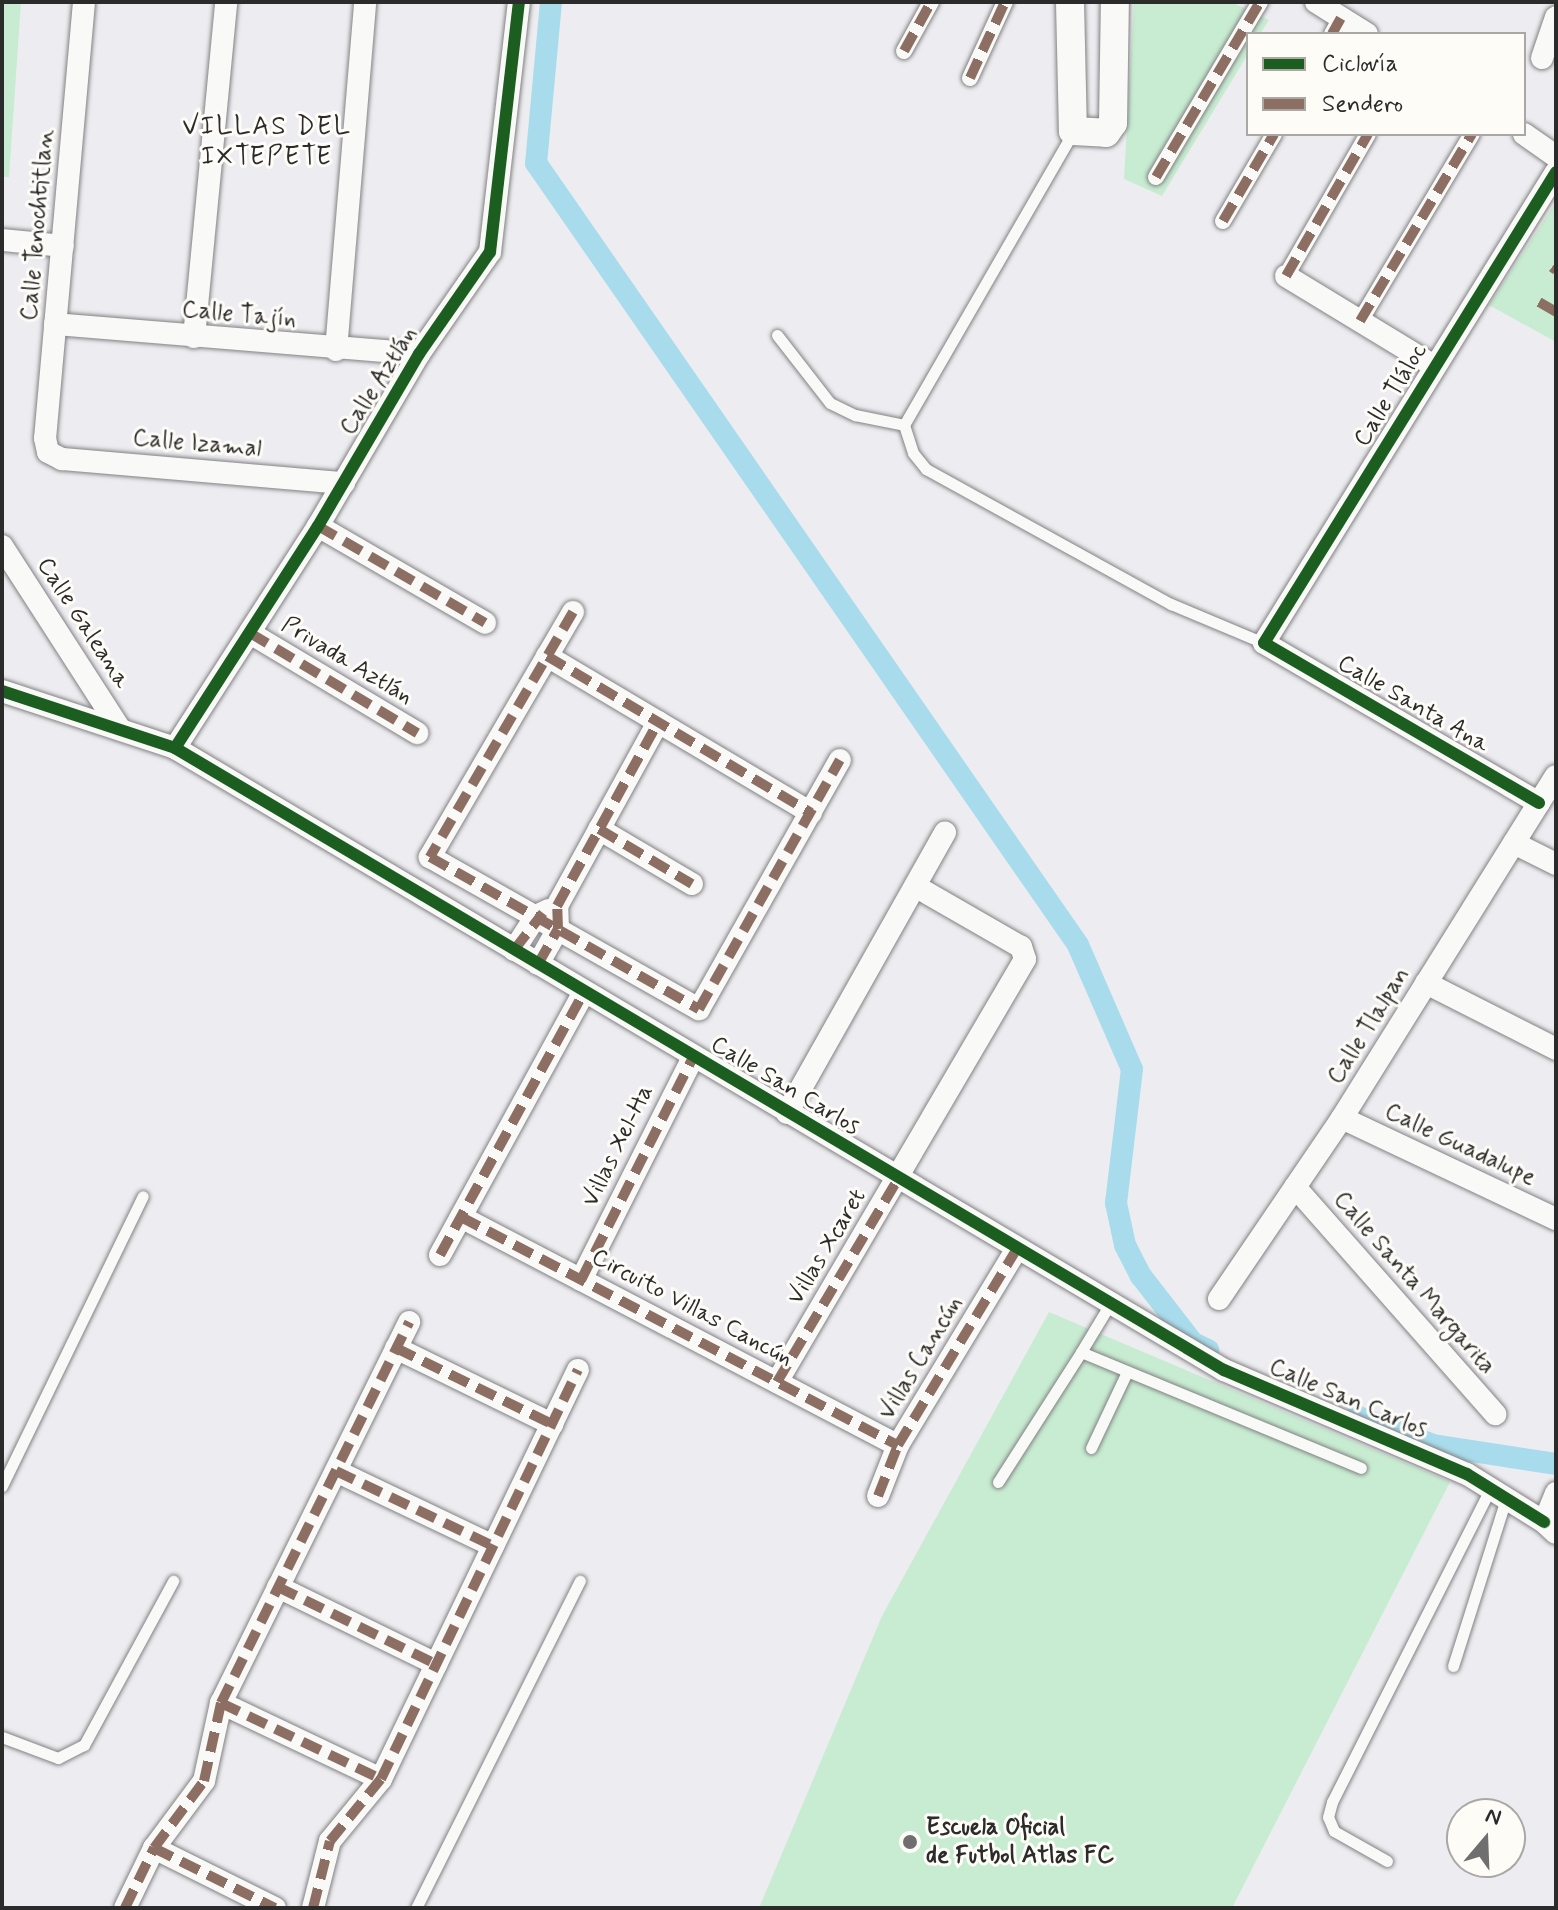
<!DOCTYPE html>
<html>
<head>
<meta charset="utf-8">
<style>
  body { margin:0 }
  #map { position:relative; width:1558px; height:1910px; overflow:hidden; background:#ededf1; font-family:Mynerve,sans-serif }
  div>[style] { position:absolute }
  .green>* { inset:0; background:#c7ecd1 }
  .canal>* { height:22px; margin:-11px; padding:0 11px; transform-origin:11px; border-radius:11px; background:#a8dcec }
  .roads { filter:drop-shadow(0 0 2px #828284) drop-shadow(0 0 2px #828284) }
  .service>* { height:11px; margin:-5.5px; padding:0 5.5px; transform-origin:5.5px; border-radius:5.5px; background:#f9f9f8 }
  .pedestrian>* { height:16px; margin:-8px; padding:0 8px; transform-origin:8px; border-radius:8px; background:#f9f9f8 }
  .minor>* { height:22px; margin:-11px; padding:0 11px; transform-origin:11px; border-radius:11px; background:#f9f9f8 }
  .tertiary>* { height:28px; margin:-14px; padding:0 14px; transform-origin:14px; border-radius:14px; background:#f9f9f8 }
  .quiet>* { height:10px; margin-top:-5px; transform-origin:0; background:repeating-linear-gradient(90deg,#8d6e63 0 20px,transparent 0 30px) }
  .cycleway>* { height:12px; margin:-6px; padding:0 6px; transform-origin:6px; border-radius:6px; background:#1b5e20 }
  .dots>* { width:22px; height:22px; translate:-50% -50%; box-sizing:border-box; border:4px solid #fdfcf7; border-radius:50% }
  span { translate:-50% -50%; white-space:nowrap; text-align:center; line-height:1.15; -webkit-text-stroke:6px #fdfcf7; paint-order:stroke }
  .street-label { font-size:24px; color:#2b2b2b }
  .poi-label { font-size:24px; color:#2b2b2b; font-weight:700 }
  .left { translate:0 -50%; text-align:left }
  .neighbourhood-label { font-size:26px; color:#2b2b2b; letter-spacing:2px }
  .frame { position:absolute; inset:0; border:4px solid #2b2b2b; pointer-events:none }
  .legend { position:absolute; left:1246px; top:32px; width:280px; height:104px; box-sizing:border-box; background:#fdfcf7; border:2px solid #a9a8a5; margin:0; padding:10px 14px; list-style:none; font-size:24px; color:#2b2b2b }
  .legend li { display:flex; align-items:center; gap:16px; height:40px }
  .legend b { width:40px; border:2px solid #a9a8a5 }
  .north { position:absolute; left:1446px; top:1798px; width:80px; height:80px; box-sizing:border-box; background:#fdfcf7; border:2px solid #a9a8a5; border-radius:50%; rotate:19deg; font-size:22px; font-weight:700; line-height:32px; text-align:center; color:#2b2b2b }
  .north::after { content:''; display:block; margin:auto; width:28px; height:36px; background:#6f6f70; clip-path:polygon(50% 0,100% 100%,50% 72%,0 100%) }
</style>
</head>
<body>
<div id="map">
  <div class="green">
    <i style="clip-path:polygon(2px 2px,21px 2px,9px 177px,2px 177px)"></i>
    <i style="clip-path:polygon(1134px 2px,1231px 2px,1269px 20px,1260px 34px,1248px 34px,1248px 54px,1162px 196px,1124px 179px)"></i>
    <i style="clip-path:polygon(1556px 202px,1556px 342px,1489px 305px)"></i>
    <i style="clip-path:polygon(1049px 1312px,1450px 1482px,1232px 1908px,759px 1908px,882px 1616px)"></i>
  </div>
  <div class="canal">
    <i style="left:551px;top:2px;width:162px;rotate:95.3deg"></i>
    <i style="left:536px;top:163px;width:951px;rotate:55.27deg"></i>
    <i style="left:1078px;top:945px;width:135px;rotate:66.5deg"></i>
    <i style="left:1132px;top:1069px;width:135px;rotate:96.8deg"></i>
    <i style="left:1116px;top:1203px;width:43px;rotate:77.9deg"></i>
    <i style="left:1125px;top:1245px;width:35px;rotate:63deg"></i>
    <i style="left:1141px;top:1276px;width:85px;rotate:52.2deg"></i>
    <i style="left:1193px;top:1343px;width:17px;rotate:25deg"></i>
    <i style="left:1356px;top:1416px;width:82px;rotate:20.6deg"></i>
    <i style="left:1433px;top:1445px;width:124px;rotate:8.8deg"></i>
  </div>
  <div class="roads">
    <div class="service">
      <i style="left:777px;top:335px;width:86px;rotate:52.1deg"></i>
      <i style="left:830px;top:403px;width:28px;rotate:26deg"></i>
      <i style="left:855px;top:415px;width:50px;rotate:11.5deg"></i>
      <i style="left:904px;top:425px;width:29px;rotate:72deg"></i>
      <i style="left:913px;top:453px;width:21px;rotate:51deg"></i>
      <i style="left:926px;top:469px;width:280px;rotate:28.9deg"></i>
      <i style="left:1171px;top:604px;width:101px;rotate:22.8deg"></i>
      <i style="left:904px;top:425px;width:338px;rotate:-60deg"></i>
      <i style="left:1081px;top:1352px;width:56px;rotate:-58.9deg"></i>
      <i style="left:1091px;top:1448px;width:84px;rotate:-64.7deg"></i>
      <i style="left:998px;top:1482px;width:154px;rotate:-57.4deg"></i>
      <i style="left:1081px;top:1352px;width:303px;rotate:22.5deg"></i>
      <i style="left:2px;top:1486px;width:322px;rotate:-64.1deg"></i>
      <i style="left:1453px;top:1666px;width:175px;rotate:-72.4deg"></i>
      <i style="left:2px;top:1737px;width:60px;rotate:20.6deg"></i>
      <i style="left:58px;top:1758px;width:29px;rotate:-27deg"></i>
      <i style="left:84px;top:1745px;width:187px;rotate:-61.5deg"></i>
      <i style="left:1387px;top:1861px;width:61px;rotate:-150.5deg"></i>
      <i style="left:1334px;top:1831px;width:15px;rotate:-113deg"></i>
      <i style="left:1328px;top:1817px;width:16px;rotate:-75deg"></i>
      <i style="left:1332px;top:1802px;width:351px;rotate:-63.2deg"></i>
      <i style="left:416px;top:1908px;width:366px;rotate:-63.4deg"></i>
    </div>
    <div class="pedestrian">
      <i style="left:1332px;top:34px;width:18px;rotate:-61deg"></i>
      <i style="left:904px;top:51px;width:56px;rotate:-61.1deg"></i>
      <i style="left:970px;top:78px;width:84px;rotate:-65.3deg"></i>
      <i style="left:1156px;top:177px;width:204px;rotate:-59.3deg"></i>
      <i style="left:1223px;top:221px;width:101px;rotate:-59.6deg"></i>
      <i style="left:1286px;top:276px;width:164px;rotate:-60deg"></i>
      <i style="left:1360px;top:321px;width:218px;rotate:-59.1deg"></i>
    </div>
    <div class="minor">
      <i style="left:84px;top:2px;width:438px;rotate:95.1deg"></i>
      <i style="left:45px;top:438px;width:14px;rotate:78deg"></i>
      <i style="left:48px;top:452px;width:16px;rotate:27deg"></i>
      <i style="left:62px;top:459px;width:283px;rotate:4.9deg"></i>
      <i style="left:1316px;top:2px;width:60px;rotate:32.1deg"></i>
      <i style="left:1542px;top:58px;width:43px;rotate:-71.1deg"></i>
      <i style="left:1524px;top:134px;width:39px;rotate:35deg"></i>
      <i style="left:2px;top:240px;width:61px;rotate:5.6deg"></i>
      <i style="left:1286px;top:276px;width:173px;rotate:31.3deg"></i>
      <i style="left:55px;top:324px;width:365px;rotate:4.7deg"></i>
      <i style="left:194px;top:337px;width:337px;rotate:-84.5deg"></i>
      <i style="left:336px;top:350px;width:349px;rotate:-85.2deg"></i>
      <i style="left:318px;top:526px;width:193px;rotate:30.1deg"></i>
      <i style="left:2px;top:546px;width:218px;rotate:57.2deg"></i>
      <i style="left:573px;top:612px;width:284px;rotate:120.3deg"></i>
      <i style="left:430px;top:857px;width:309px;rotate:29.5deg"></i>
      <i style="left:699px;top:1009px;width:286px;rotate:-60.5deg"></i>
      <i style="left:250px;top:633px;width:195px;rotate:30.9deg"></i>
      <i style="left:547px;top:656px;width:307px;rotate:30.7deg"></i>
      <i style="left:2px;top:691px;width:182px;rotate:18.2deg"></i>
      <i style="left:175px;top:748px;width:1220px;rotate:30.67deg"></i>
      <i style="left:1224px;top:1370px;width:264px;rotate:23.2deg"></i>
      <i style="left:1467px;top:1474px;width:91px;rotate:31.9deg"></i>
      <i style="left:175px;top:748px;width:264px;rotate:-57.2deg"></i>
      <i style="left:318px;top:526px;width:199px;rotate:-59.6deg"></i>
      <i style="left:419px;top:354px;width:124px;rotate:-55.2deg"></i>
      <i style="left:490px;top:252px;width:252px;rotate:-83.4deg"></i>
      <i style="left:1539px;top:803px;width:318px;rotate:-149.8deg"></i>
      <i style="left:1264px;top:643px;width:554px;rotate:-58.2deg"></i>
      <i style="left:599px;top:829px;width:108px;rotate:30.6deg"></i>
      <i style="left:1514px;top:843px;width:47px;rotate:26.6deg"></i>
      <i style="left:514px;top:950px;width:40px;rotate:-57.1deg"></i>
      <i style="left:536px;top:916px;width:14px;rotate:-25deg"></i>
      <i style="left:538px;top:964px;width:40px;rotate:-60.3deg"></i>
      <i style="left:558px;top:929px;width:23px;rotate:-92deg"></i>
      <i style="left:557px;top:906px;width:210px;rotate:-61.2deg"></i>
      <i style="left:1426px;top:983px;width:146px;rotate:26.9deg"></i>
      <i style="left:787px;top:1113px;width:322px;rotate:-60.6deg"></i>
      <i style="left:1342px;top:1118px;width:237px;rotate:25.3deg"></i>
      <i style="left:1295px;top:1187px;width:303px;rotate:48.6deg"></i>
      <i style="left:461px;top:1217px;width:493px;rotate:27.6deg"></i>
      <i style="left:440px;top:1255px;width:300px;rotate:-61.3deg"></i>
      <i style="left:581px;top:1280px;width:250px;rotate:-63.3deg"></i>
      <i style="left:1219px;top:1299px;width:219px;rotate:-55.8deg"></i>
      <i style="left:1342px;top:1118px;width:403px;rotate:-58deg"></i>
      <i style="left:396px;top:1348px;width:174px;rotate:26deg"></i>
      <i style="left:777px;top:1382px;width:490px;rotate:-59.6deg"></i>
      <i style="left:1025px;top:959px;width:13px;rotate:-108deg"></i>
      <i style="left:1021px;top:947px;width:122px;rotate:-150.1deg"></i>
      <i style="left:336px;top:1471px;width:174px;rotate:25.5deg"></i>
      <i style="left:1556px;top:1493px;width:31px;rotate:112deg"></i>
      <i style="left:1544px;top:1522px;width:16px;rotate:43deg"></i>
      <i style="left:878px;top:1496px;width:55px;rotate:-68.6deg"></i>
      <i style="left:898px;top:1445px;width:228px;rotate:-58.8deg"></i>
      <i style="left:278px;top:1587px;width:176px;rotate:26deg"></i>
      <i style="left:221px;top:1703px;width:177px;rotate:25.4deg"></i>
      <i style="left:154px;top:1848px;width:135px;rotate:26.4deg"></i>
      <i style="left:125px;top:1908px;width:67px;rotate:-64.2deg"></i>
      <i style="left:154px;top:1848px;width:84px;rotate:-53.3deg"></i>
      <i style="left:204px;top:1781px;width:80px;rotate:-77.7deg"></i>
      <i style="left:221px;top:1703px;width:425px;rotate:-63.7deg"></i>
      <i style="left:313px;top:1908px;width:69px;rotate:-75.8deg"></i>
      <i style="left:330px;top:1841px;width:80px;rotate:-50.6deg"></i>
      <i style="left:381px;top:1779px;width:454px;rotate:-64.3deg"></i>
    </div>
    <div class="tertiary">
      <i style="left:1070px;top:2px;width:129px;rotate:88.7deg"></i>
      <i style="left:1073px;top:131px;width:33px;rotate:3deg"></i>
      <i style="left:1106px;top:133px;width:12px;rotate:-55deg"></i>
      <i style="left:1113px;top:123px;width:121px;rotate:-89.1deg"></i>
    </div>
  </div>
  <div class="quiet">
    <i style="left:1332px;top:34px;width:18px;rotate:-61deg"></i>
    <i style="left:904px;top:51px;width:56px;rotate:-61.1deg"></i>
    <i style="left:970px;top:78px;width:84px;rotate:-65.3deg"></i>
    <i style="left:1156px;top:177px;width:204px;rotate:-59.3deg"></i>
    <i style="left:1223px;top:221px;width:101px;rotate:-59.6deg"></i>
    <i style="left:1552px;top:267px;width:5px;rotate:37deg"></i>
    <i style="left:1286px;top:276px;width:164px;rotate:-60deg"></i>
    <i style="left:1539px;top:302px;width:20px;rotate:30deg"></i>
    <i style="left:1360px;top:321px;width:218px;rotate:-59.1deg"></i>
    <i style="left:318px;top:526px;width:193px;rotate:30.1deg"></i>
    <i style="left:573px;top:612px;width:284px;rotate:120.3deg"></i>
    <i style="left:430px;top:857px;width:309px;rotate:29.5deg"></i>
    <i style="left:699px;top:1009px;width:286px;rotate:-60.5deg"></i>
    <i style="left:250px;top:633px;width:195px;rotate:30.9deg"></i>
    <i style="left:547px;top:656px;width:307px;rotate:30.7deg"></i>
    <i style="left:599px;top:829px;width:108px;rotate:30.6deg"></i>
    <i style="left:514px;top:950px;width:47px;rotate:-51.9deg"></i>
    <i style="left:538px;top:964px;width:40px;rotate:-60.3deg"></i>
    <i style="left:558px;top:929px;width:23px;rotate:-92deg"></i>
    <i style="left:557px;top:906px;width:210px;rotate:-61.2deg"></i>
    <i style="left:461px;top:1217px;width:493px;rotate:27.6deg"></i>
    <i style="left:440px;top:1255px;width:300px;rotate:-61.3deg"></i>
    <i style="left:581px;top:1280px;width:250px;rotate:-63.3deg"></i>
    <i style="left:396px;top:1348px;width:174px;rotate:26deg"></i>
    <i style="left:777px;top:1382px;width:236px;rotate:-59.2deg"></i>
    <i style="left:336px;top:1471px;width:174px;rotate:25.5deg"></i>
    <i style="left:878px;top:1496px;width:55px;rotate:-68.6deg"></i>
    <i style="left:898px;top:1445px;width:228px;rotate:-58.8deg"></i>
    <i style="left:278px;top:1587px;width:176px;rotate:26deg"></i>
    <i style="left:221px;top:1703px;width:177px;rotate:25.4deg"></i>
    <i style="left:154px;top:1848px;width:135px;rotate:26.4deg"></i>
    <i style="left:125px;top:1908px;width:67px;rotate:-64.2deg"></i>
    <i style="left:154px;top:1848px;width:84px;rotate:-53.3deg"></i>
    <i style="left:204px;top:1781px;width:80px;rotate:-77.7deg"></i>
    <i style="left:221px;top:1703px;width:425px;rotate:-63.7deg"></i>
    <i style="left:313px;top:1908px;width:69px;rotate:-75.8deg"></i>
    <i style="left:330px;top:1841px;width:80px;rotate:-50.6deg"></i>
    <i style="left:381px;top:1779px;width:454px;rotate:-64.3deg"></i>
  </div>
  <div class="cycleway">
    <i style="left:2px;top:691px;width:182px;rotate:18.2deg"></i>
    <i style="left:175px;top:748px;width:1220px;rotate:30.67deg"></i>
    <i style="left:1224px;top:1370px;width:264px;rotate:23.2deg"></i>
    <i style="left:1467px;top:1474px;width:91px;rotate:31.9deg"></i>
    <i style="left:175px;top:748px;width:264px;rotate:-57.2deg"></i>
    <i style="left:318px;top:526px;width:199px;rotate:-59.6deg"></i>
    <i style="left:419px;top:354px;width:124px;rotate:-55.2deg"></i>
    <i style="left:490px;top:252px;width:252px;rotate:-83.4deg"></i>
    <i style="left:1539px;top:803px;width:318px;rotate:-149.8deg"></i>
    <i style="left:1264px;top:643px;width:554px;rotate:-58.2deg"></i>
  </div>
  <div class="dots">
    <i style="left:910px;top:1842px;background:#6f6f70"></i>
  </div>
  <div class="street-label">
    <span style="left:38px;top:225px;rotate:-85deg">Calle Tenochtitlan</span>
    <span style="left:239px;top:315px;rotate:5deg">Calle Tajín</span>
    <span style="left:379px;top:381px;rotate:-58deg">Calle Aztlán</span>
    <span style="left:1391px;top:395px;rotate:-58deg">Calle Tláloc</span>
    <span style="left:197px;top:444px;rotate:5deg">Calle Izamal</span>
    <span style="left:83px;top:623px;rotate:57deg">Calle Galeana</span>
    <span style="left:347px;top:661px;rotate:31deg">Privada Aztlán</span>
    <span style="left:1413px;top:704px;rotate:30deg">Calle Santa Ana</span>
    <span style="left:1369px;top:1026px;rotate:-58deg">Calle Tlalpan</span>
    <span style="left:785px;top:1086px;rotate:31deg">Calle San Carlos</span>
    <span style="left:1460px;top:1145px;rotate:25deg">Calle Guadalupe</span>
    <span style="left:618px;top:1146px;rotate:-64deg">Villas Xel-Ha</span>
    <span style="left:827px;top:1247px;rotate:-59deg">Villas Xcaret</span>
    <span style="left:1414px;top:1283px;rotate:49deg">Calle Santa Margarita</span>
    <span style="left:692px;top:1308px;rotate:28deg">Circuito Villas Cancún</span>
    <span style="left:921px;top:1358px;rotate:-59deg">Villas Cancún</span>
    <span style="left:1348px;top:1399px;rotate:23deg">Calle San Carlos</span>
  </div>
  <div class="poi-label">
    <span class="left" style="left:926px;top:1842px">Escuela Oficial<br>de Futbol Atlas FC</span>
  </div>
  <div class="neighbourhood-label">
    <span style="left:267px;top:143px">VILLAS DEL<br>IXTEPETE</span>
  </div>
  <div class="frame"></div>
  <ul class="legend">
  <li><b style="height:10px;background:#1b5e20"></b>Ciclovía</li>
  <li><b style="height:10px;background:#8d6e63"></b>Sendero</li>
  </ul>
  <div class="north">N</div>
</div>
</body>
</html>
